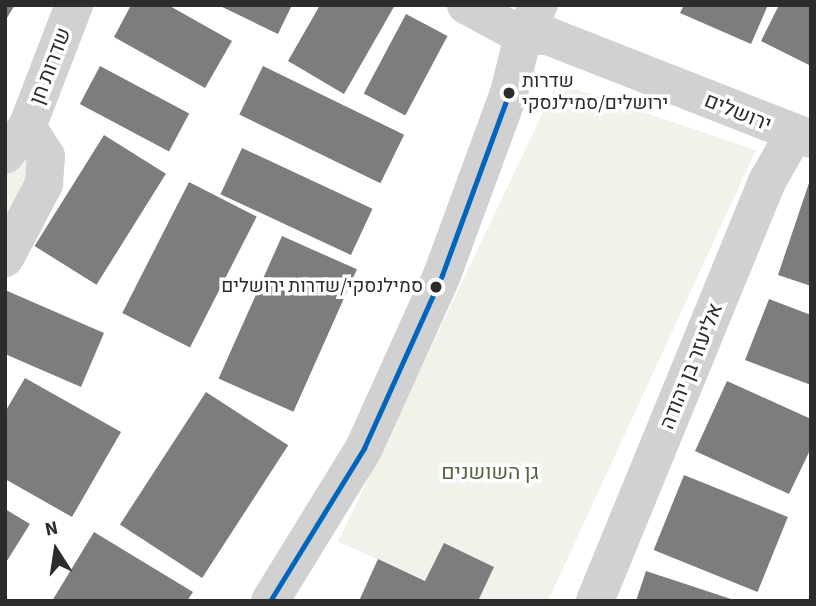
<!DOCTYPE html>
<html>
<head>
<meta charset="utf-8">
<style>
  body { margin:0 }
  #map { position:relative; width:816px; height:606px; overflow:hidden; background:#fff; font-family:"Source Sans 3",Heebo,sans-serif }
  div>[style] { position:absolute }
  .green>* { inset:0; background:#f0f3ea }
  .building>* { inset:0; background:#7d7d7d; transform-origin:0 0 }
  .minor>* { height:38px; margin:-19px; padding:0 19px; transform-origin:19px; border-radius:19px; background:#d1d1d1 }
  .bus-1>* { height:5px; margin:-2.5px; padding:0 2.5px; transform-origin:2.5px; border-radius:2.5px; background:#0065bd }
  .dots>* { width:19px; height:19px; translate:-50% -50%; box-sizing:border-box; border:4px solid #fff; border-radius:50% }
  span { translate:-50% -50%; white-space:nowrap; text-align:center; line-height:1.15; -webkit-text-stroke:7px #fff; paint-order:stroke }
  .bus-label { font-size:19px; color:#2c2c2c }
  .left { translate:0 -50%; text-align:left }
  .right { translate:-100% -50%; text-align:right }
  .street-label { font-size:21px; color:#2c2c2c }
  .park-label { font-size:21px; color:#53653c }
  .frame { position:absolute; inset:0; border:7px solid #2c2c2c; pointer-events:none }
  .north { position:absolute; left:21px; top:515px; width:70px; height:70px; -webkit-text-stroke:5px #fff; paint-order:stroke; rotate:348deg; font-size:19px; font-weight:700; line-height:28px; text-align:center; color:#2c2c2c }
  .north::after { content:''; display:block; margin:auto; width:24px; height:32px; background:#2c2c2c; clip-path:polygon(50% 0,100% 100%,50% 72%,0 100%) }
</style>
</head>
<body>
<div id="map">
  <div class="green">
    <i style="clip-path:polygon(557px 83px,756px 150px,548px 601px,473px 601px,338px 542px)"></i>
    <i style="clip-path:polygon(17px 154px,35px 166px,5px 218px,5px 176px)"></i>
  </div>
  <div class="building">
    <i style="clip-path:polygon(5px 5px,15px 5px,5px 21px)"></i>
    <i style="clip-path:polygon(131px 5px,168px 5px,232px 41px,205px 88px,114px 37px)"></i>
    <i style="clip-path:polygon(218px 5px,292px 5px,278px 34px)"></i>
    <i style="clip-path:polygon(320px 5px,395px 5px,344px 94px,288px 61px)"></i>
    <i style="clip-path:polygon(684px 5px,768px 5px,751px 44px,680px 13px)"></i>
    <i style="clip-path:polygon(779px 5px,811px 5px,811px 66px,761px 41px)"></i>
    <i style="left:406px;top:14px;width:47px;height:90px;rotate:28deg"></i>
    <i style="left:100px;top:66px;width:101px;height:43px;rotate:28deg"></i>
    <i style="left:263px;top:66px;width:157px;height:54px;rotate:26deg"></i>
    <i style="left:104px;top:135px;width:73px;height:131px;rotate:32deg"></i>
    <i style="left:242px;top:148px;width:144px;height:51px;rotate:25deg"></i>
    <i style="clip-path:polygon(810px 180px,811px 180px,811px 286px,778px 275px)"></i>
    <i style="left:189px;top:182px;width:76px;height:147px;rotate:27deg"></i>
    <i style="left:282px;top:236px;width:82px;height:156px;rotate:24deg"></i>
    <i style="clip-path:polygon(5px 290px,104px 333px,81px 387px,5px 354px)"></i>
    <i style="clip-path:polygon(769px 299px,811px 315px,811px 385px,745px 360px)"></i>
    <i style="clip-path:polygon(25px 378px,121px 432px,72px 517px,5px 479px,5px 412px)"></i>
    <i style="clip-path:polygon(727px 381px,811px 419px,811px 448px,789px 494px,695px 451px)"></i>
    <i style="left:206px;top:392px;width:98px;height:158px;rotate:33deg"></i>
    <i style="left:684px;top:475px;width:112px;height:81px;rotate:22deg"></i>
    <i style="clip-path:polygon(5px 509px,30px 524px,5px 564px)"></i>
    <i style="clip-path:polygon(94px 532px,193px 592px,187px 601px,52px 601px)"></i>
    <i style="clip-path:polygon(444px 543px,494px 567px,478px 601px,359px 601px,378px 559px,425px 581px)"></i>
    <i style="clip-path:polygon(646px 571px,734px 600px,734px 601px,636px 601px)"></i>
  </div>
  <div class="minor">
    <i style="left:466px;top:5px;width:65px;rotate:28.5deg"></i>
    <i style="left:523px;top:36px;width:25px"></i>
    <i style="left:548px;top:36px;width:282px;rotate:21.4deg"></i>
    <i style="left:5px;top:155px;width:36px;rotate:-52deg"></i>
    <i style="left:27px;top:127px;width:131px;rotate:-68.9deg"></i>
    <i style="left:5px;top:258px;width:84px;rotate:-62.2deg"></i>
    <i style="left:44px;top:184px;width:28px;rotate:-86deg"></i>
    <i style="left:46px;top:156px;width:35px;rotate:-123deg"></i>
    <i style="left:270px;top:601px;width:180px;rotate:-58.4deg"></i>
    <i style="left:364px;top:448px;width:190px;rotate:-65.7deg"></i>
    <i style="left:442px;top:275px;width:194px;rotate:-69.8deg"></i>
    <i style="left:509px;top:93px;width:59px;rotate:-76.2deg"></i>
    <i style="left:523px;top:36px;width:35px;rotate:-63deg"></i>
    <i style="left:595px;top:601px;width:455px;rotate:-67.7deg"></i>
    <i style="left:768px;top:180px;width:53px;rotate:-60.5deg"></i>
  </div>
  <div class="bus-1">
    <i style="left:270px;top:601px;width:180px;rotate:-58.4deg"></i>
    <i style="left:364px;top:448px;width:190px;rotate:-65.7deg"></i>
    <i style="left:442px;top:275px;width:194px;rotate:-69.8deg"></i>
  </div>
  <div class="dots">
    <i style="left:509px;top:93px;background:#2c2c2c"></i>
    <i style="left:436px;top:287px;background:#2c2c2c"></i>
  </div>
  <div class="bus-label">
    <span class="left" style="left:522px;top:93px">שדרות<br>ירושלים/סמילנסקי</span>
    <span class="right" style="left:423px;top:287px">סמילנסקי/שדרות ירושלים</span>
  </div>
  <div class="street-label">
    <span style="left:50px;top:66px;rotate:-69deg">שדרות חן</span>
    <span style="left:738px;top:112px;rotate:22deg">ירושלים</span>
    <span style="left:691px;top:366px;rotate:-68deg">אליעזר בן יהודה</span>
  </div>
  <div class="park-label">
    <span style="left:490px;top:472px">גן השושנים</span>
  </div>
  <div class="frame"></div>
  <div class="north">N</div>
</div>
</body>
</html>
